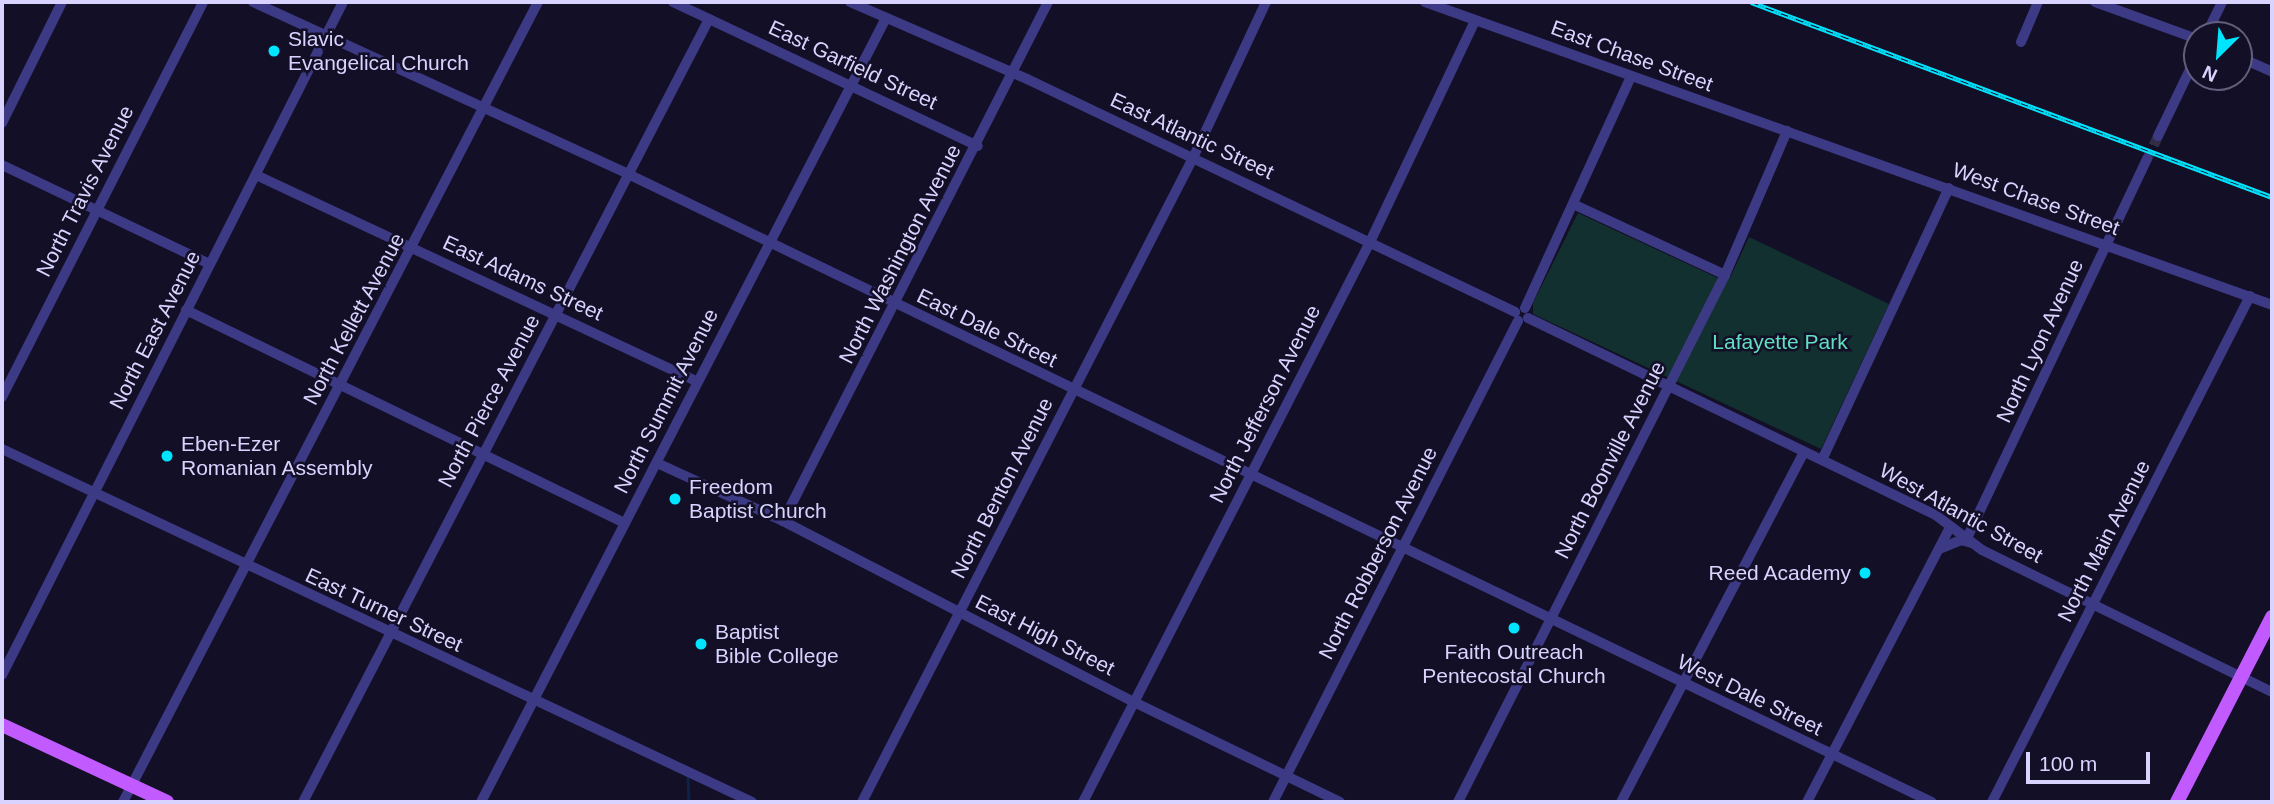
<!DOCTYPE html>
<html>
<head>
<meta charset="utf-8">
<style>
  body { margin:0 }
  #map { position:relative; width:2274px; height:804px; overflow:hidden; background:#130f26; font-family:Arial,sans-serif }
  div>[style] { position:absolute }
  .green>* { inset:0; background:#12302f }
  .stream>* { height:2.5px; margin:-1.25px; padding:0 1.25px; transform-origin:1.25px; border-radius:1.25px; background:#0c2248 }
  .minor-tunnel>* { height:10px; margin-top:-5px; transform-origin:0; background:repeating-linear-gradient(90deg,#312d47 0 10px,transparent 0 15px) }
  .minor>* { height:10px; margin:-5px; padding:0 5px; transform-origin:5px; border-radius:5px; background:#3d3a85 }
  .major>* { height:14px; margin:-7px; padding:0 7px; transform-origin:7px; border-radius:7px; background:#c25bff }
  .rail>* { height:5px; margin-top:-2.5px; transform-origin:0; background:repeating-linear-gradient(90deg,#130f26 0 8px,#00e5ff 0 16px); box-sizing:border-box; border-block:2px solid #00e5ff }
  .dots>* { width:19px; height:19px; translate:-50% -50%; box-sizing:border-box; border:4px solid #130f26; border-radius:50% }
  span { translate:-50% -50%; white-space:nowrap; text-align:center; line-height:1.15; -webkit-text-stroke:5px #130f26; paint-order:stroke }
  .poi-label { font-size:21px; color:#d9d4ff }
  .left { translate:0 -50%; text-align:left }
  .right { translate:-100% -50%; text-align:right }
  .street-label { font-size:21px; color:#d9d4ff }
  .park-label { font-size:21px; color:#5fe0c0 }
  .frame { position:absolute; inset:0; border:4px solid #d9d4ff; pointer-events:none }
  .north { position:absolute; left:2183px; top:21px; width:70px; height:70px; box-sizing:border-box; background:#130f26; border:2px solid #625e7d; border-radius:50%; rotate:205deg; font-size:19px; font-weight:700; line-height:28px; text-align:center; color:#d9d4ff }
  .north::after { content:''; display:block; margin:auto; width:24px; height:32px; background:#00e5ff; clip-path:polygon(50% 0,100% 100%,50% 72%,0 100%) }
  .scale { position:absolute; left:2026px; top:752px; width:124px; height:32px; box-sizing:border-box; border:4px solid #d9d4ff; border-top:0; padding-left:9px; font-size:21px; line-height:24px; white-space:nowrap; color:#d9d4ff; -webkit-text-stroke:5px #130f26; paint-order:stroke }
</style>
</head>
<body>
<div id="map">
  <div class="green">
    <i style="clip-path:polygon(1578px 213px,1722px 280px,1730px 278px,1749px 237px,1889px 304px,1821px 449px,1533px 314px,1533px 303px)"></i>
  </div>
  <div class="stream">
    <i style="left:688px;top:777px;width:25px;rotate:88deg"></i>
  </div>
  <div class="minor-tunnel">
    <i style="left:2147px;top:159px;width:25px;rotate:-64deg"></i>
  </div>
  <div class="minor">
    <i style="left:253px;top:2px;width:413px;rotate:24.6deg"></i>
    <i style="left:628px;top:174px;width:1447px;rotate:25.72deg"></i>
    <i style="left:673px;top:2px;width:337px;rotate:25.3deg"></i>
    <i style="left:850px;top:2px;width:193px;rotate:23.5deg"></i>
    <i style="left:1027px;top:79px;width:541px;rotate:25.52deg"></i>
    <i style="left:1425px;top:2px;width:900px;rotate:19.68deg"></i>
    <i style="left:2095px;top:2px;width:109px;rotate:19.9deg"></i>
    <i style="left:2206px;top:35px;width:37px;rotate:-64deg"></i>
    <i style="left:2021px;top:42px;width:43px;rotate:-67deg"></i>
    <i style="left:2239px;top:57px;width:36px;rotate:24deg"></i>
    <i style="left:2px;top:123px;width:135px;rotate:-63.6deg"></i>
    <i style="left:2158px;top:136px;width:90px;rotate:-64.3deg"></i>
    <i style="left:2px;top:165px;width:230px;rotate:25.5deg"></i>
    <i style="left:256px;top:175px;width:487px;rotate:25.1deg"></i>
    <i style="left:1573px;top:204px;width:168px;rotate:25deg"></i>
    <i style="left:1525px;top:308px;width:254px;rotate:-65.4deg"></i>
    <i style="left:186px;top:310px;width:488px;rotate:25.9deg"></i>
    <i style="left:1528px;top:318px;width:454px;rotate:25.8deg"></i>
    <i style="left:1937px;top:516px;width:56px;rotate:37.1deg"></i>
    <i style="left:1982px;top:550px;width:323px;rotate:26.1deg"></i>
    <i style="left:2px;top:397px;width:443px;rotate:-63deg"></i>
    <i style="left:2px;top:449px;width:829px;rotate:25.2deg"></i>
    <i style="left:1822px;top:460px;width:300px;rotate:-65deg"></i>
    <i style="left:657px;top:463px;width:139px;rotate:24.7deg"></i>
    <i style="left:783px;top:521px;width:395px;rotate:27.3deg"></i>
    <i style="left:1134px;top:702px;width:229px;rotate:25.9deg"></i>
    <i style="left:783px;top:521px;width:583px;rotate:-62.95deg"></i>
    <i style="left:1967px;top:538px;width:420px;rotate:-64.6deg"></i>
    <i style="left:1939px;top:549px;width:24px;rotate:-22deg"></i>
    <i style="left:1961px;top:540px;width:11px;rotate:15deg"></i>
    <i style="left:2px;top:675px;width:754px;rotate:-63.13deg"></i>
    <i style="left:123px;top:802px;width:901px;rotate:-62.58deg"></i>
    <i style="left:303px;top:802px;width:882px;rotate:-62.59deg"></i>
    <i style="left:481px;top:802px;width:882px;rotate:-62.68deg"></i>
    <i style="left:862px;top:802px;width:724px;rotate:-62.8deg"></i>
    <i style="left:1193px;top:158px;width:172px;rotate:-64.9deg"></i>
    <i style="left:1083px;top:802px;width:629px;rotate:-62.86deg"></i>
    <i style="left:1370px;top:242px;width:245px;rotate:-64.6deg"></i>
    <i style="left:1273px;top:802px;width:540px;rotate:-63.01deg"></i>
    <i style="left:1458px;top:802px;width:591px;rotate:-63.13deg"></i>
    <i style="left:1725px;top:275px;width:157px;rotate:-66.7deg"></i>
    <i style="left:1621px;top:802px;width:395px;rotate:-62.4deg"></i>
    <i style="left:1807px;top:802px;width:310px;rotate:-62.5deg"></i>
    <i style="left:1992px;top:802px;width:568px;rotate:-62.98deg"></i>
  </div>
  <div class="major">
    <i style="left:2px;top:725px;width:182px;rotate:25deg"></i>
    <i style="left:2177px;top:802px;width:208px;rotate:-62.8deg"></i>
  </div>
  <div class="rail">
    <i style="left:1751px;top:2px;width:556px;rotate:20.52deg"></i>
  </div>
  <div class="dots">
    <i style="left:274px;top:51px;background:#00e5ff"></i>
    <i style="left:167px;top:456px;background:#00e5ff"></i>
    <i style="left:675px;top:499px;background:#00e5ff"></i>
    <i style="left:1865px;top:573px;background:#00e5ff"></i>
    <i style="left:1514px;top:628px;background:#00e5ff"></i>
    <i style="left:701px;top:644px;background:#00e5ff"></i>
  </div>
  <div class="poi-label">
    <span class="left" style="left:288px;top:51px">Slavic<br>Evangelical Church</span>
    <span class="left" style="left:181px;top:456px">Eben-Ezer<br>Romanian Assembly</span>
    <span class="left" style="left:689px;top:499px">Freedom<br>Baptist Church</span>
    <span class="right" style="left:1851px;top:573px">Reed Academy</span>
    <span class="left" style="left:715px;top:644px">Baptist<br>Bible College</span>
    <span style="left:1514px;top:664px">Faith Outreach<br>Pentecostal Church</span>
  </div>
  <div class="street-label">
    <span style="left:1632px;top:56px;rotate:20deg">East Chase Street</span>
    <span style="left:853px;top:65px;rotate:25deg">East Garfield Street</span>
    <span style="left:1192px;top:136px;rotate:25deg">East Atlantic Street</span>
    <span style="left:85px;top:191px;rotate:-63deg">North Travis Avenue</span>
    <span style="left:2036px;top:199px;rotate:20deg">West Chase Street</span>
    <span style="left:900px;top:254px;rotate:-63deg">North Washington Avenue</span>
    <span style="left:523px;top:278px;rotate:25deg">East Adams Street</span>
    <span style="left:354px;top:319px;rotate:-62deg">North Kellett Avenue</span>
    <span style="left:987px;top:328px;rotate:26deg">East Dale Street</span>
    <span style="left:155px;top:330px;rotate:-63deg">North East Avenue</span>
    <span style="left:2040px;top:341px;rotate:-65deg">North Lyon Avenue</span>
    <span style="left:489px;top:401px;rotate:-62deg">North Pierce Avenue</span>
    <span style="left:666px;top:401px;rotate:-63deg">North Summit Avenue</span>
    <span style="left:1265px;top:404px;rotate:-63deg">North Jefferson Avenue</span>
    <span style="left:1610px;top:460px;rotate:-63deg">North Boonville Avenue</span>
    <span style="left:1002px;top:488px;rotate:-63deg">North Benton Avenue</span>
    <span style="left:1961px;top:513px;rotate:29deg">West Atlantic Street</span>
    <span style="left:2104px;top:541px;rotate:-63deg">North Main Avenue</span>
    <span style="left:1378px;top:553px;rotate:-63deg">North Robberson Avenue</span>
    <span style="left:384px;top:610px;rotate:25deg">East Turner Street</span>
    <span style="left:1045px;top:635px;rotate:27deg">East High Street</span>
    <span style="left:1750px;top:695px;rotate:26deg">West Dale Street</span>
  </div>
  <div class="park-label">
    <span style="left:1780px;top:342px">Lafayette Park</span>
  </div>
  <div class="frame"></div>
  <div class="north">N</div>
  <div class="scale">100 m</div>
</div>
</body>
</html>
